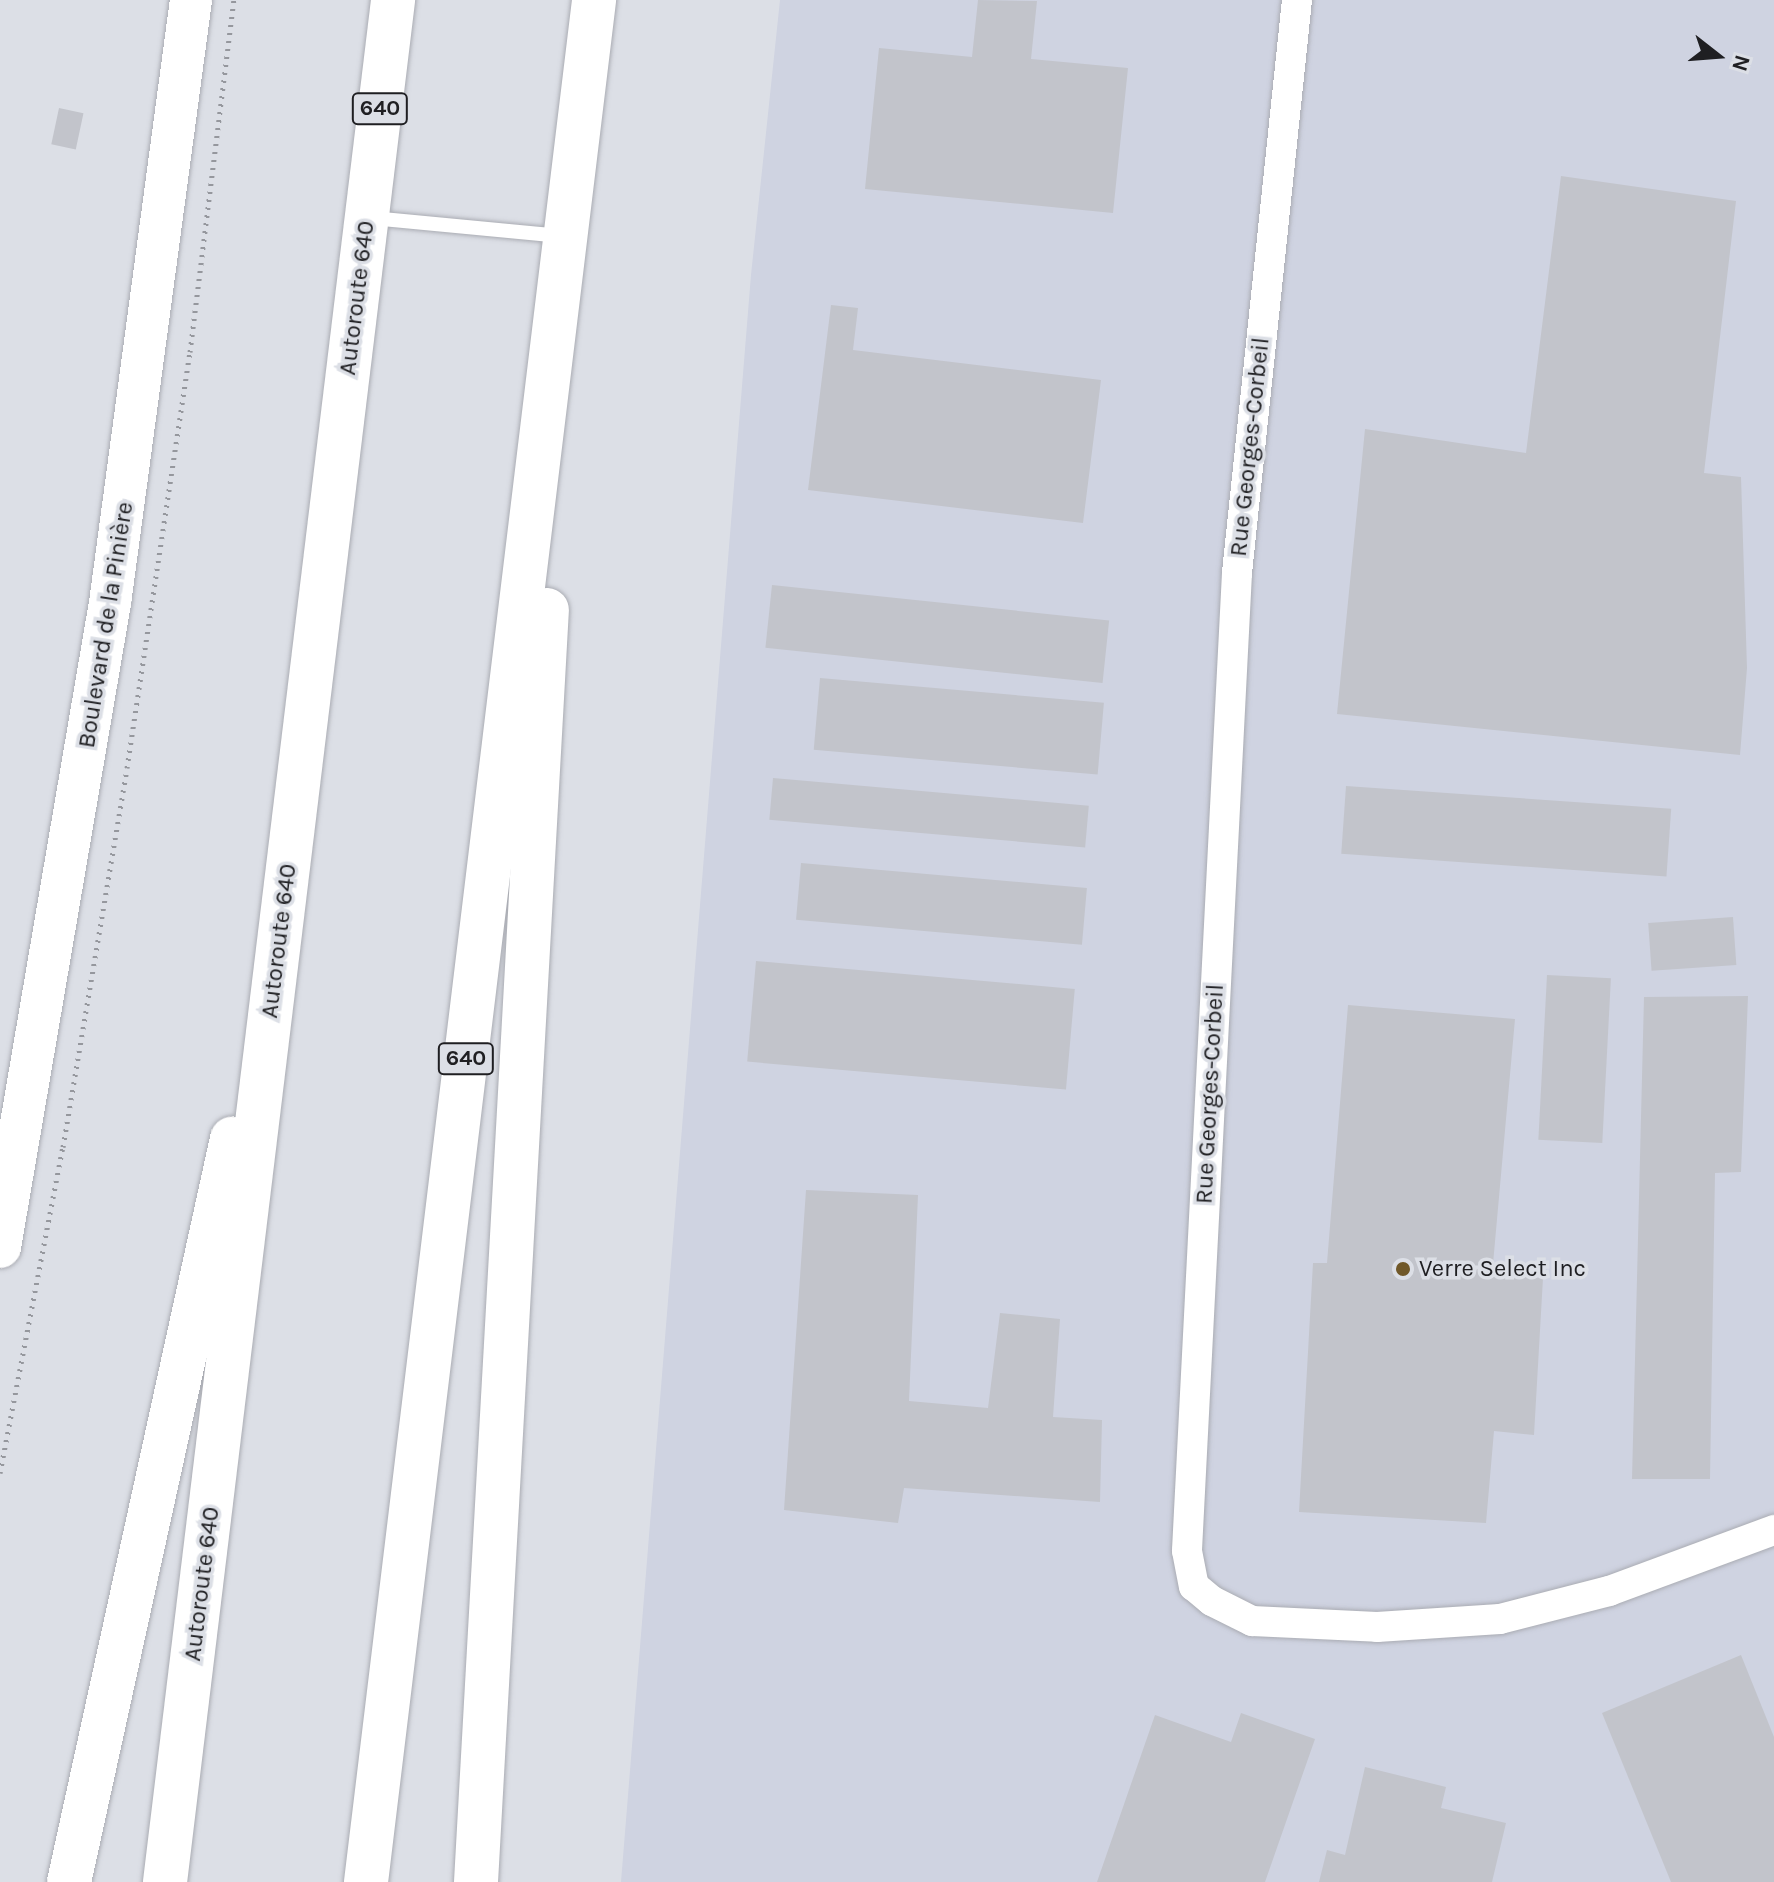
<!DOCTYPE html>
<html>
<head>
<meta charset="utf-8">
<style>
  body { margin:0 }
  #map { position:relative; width:1774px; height:1882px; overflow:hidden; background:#dcdfe6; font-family:Karla,sans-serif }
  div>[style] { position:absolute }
  .built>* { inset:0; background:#cfd3e1 }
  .building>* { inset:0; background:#c2c4cb; transform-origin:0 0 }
  .path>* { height:5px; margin-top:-2.5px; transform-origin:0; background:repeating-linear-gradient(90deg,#95979d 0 2px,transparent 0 8px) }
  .roads { filter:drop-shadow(0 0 2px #aaacb3) drop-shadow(0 0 2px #aaacb3) }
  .lane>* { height:14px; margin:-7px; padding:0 7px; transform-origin:7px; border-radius:7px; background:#fff }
  .street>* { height:30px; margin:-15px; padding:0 15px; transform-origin:15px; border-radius:15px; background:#fff }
  .secondary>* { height:42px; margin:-21px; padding:0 21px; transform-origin:21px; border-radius:21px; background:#fff }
  .highway>* { height:44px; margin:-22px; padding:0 22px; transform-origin:22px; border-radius:22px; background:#fff }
  .dots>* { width:22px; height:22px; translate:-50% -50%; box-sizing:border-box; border:4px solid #dcdfe6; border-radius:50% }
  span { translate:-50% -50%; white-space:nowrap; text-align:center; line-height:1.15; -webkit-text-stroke:7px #dcdfe6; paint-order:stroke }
  .shield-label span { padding:2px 6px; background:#dcdfe6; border:2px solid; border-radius:6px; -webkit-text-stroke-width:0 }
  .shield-label { font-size:22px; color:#1f1f22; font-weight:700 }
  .street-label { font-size:24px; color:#1f1f22 }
  .poi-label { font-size:24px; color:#1f1f22 }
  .left { translate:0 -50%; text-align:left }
  .north { position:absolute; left:1678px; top:16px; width:80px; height:80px; -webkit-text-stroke:6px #dcdfe6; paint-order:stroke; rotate:107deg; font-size:22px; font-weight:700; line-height:32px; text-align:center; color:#1f1f22 }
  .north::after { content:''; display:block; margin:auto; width:28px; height:36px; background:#1f1f22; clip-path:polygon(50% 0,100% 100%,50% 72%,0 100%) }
</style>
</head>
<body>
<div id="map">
  <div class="built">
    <i style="clip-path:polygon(780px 0,1774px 0,1774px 1882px,621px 1882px,751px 275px)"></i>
  </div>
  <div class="building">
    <i style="clip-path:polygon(978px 0,1037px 1px,1031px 59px,1128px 68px,1113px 213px,865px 189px,879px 48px,972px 57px)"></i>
    <i style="left:59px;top:108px;width:25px;height:37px;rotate:12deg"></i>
    <i style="clip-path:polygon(1561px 176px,1736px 201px,1704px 473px,1741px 477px,1747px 668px,1740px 755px,1337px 714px,1365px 429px,1526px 453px)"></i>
    <i style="clip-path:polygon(831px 305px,858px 308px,853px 350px,1101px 380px,1083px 523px,808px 490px)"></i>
    <i style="left:772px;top:585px;width:339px;height:63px;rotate:6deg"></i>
    <i style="left:820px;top:678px;width:285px;height:72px;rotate:5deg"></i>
    <i style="left:773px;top:778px;width:317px;height:42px;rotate:5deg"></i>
    <i style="left:1346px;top:786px;width:326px;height:68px;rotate:4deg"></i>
    <i style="left:801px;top:863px;width:287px;height:57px;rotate:5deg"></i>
    <i style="left:1733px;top:917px;width:48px;height:85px;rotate:86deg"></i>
    <i style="left:756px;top:961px;width:320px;height:101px;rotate:5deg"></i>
    <i style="left:1547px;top:975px;width:64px;height:165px;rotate:3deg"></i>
    <i style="clip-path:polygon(1748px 996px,1741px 1172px,1715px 1173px,1710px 1479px,1632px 1479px,1644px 997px)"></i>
    <i style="clip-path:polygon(1348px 1005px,1515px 1019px,1492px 1275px,1543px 1278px,1534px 1435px,1494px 1431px,1486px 1523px,1299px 1512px,1313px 1263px,1327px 1263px)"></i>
    <i style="clip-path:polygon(806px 1190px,918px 1195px,909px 1401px,988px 1408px,1000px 1313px,1060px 1319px,1053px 1417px,1102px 1420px,1100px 1502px,904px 1488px,898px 1523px,784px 1510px)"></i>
    <i style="clip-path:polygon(1741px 1655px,1774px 1737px,1774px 1882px,1671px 1882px,1602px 1713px)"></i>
    <i style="clip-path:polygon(1241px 1713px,1315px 1739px,1265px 1882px,1097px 1882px,1155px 1715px,1231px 1742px)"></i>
    <i style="clip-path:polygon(1365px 1767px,1446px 1787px,1441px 1808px,1506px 1823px,1492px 1882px,1319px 1882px,1327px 1850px,1345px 1855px)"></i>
  </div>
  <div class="path">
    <i style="left:0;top:1473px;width:332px;rotate:-79.1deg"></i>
    <i style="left:63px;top:1147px;width:384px;rotate:-80.4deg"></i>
    <i style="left:127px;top:768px;width:421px;rotate:-81.4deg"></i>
    <i style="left:190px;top:352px;width:355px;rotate:-82.9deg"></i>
  </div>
  <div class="roads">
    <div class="lane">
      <i style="left:371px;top:218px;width:192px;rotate:5.4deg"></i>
    </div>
    <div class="street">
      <i style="left:1297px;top:0;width:576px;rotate:95.98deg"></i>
      <i style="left:1237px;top:573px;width:979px;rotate:92.93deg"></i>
      <i style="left:1187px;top:1551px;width:36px;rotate:79deg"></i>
      <i style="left:1194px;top:1586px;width:23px;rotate:40deg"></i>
      <i style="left:1212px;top:1601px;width:45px;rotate:26.6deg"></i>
      <i style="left:1252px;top:1621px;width:125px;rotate:2.7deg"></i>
      <i style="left:1377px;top:1627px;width:123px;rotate:-3.7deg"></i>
      <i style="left:1500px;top:1619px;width:113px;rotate:-14.4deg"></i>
      <i style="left:1609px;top:1591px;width:176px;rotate:-20.3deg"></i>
    </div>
    <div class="secondary">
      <i style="left:0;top:1247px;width:653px;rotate:-80.31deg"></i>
      <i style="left:110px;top:603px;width:608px;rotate:-82.35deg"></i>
    </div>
    <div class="highway">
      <i style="left:69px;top:1882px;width:761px;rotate:-77.63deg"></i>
      <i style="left:165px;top:1882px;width:1896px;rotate:-83.09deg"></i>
      <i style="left:366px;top:1882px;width:1896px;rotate:-83.09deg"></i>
      <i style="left:476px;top:1882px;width:1274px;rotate:-86.81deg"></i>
    </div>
  </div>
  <div class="dots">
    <i style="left:1403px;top:1269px;background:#705829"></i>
  </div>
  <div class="shield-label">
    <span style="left:380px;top:109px">640</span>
    <span style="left:466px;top:1059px">640</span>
  </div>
  <div class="street-label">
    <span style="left:357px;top:298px;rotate:-83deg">Autoroute 640</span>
    <span style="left:1250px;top:447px;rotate:-84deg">Rue Georges-Corbeil</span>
    <span style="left:106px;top:625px;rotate:-81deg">Boulevard de la Pinière</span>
    <span style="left:279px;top:941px;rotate:-83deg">Autoroute 640</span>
    <span style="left:1210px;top:1094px;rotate:-87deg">Rue Georges-Corbeil</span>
    <span style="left:202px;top:1584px;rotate:-83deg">Autoroute 640</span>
  </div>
  <div class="poi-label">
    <span class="left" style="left:1419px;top:1269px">Verre Select Inc</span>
  </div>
  <div class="north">N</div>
</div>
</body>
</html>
